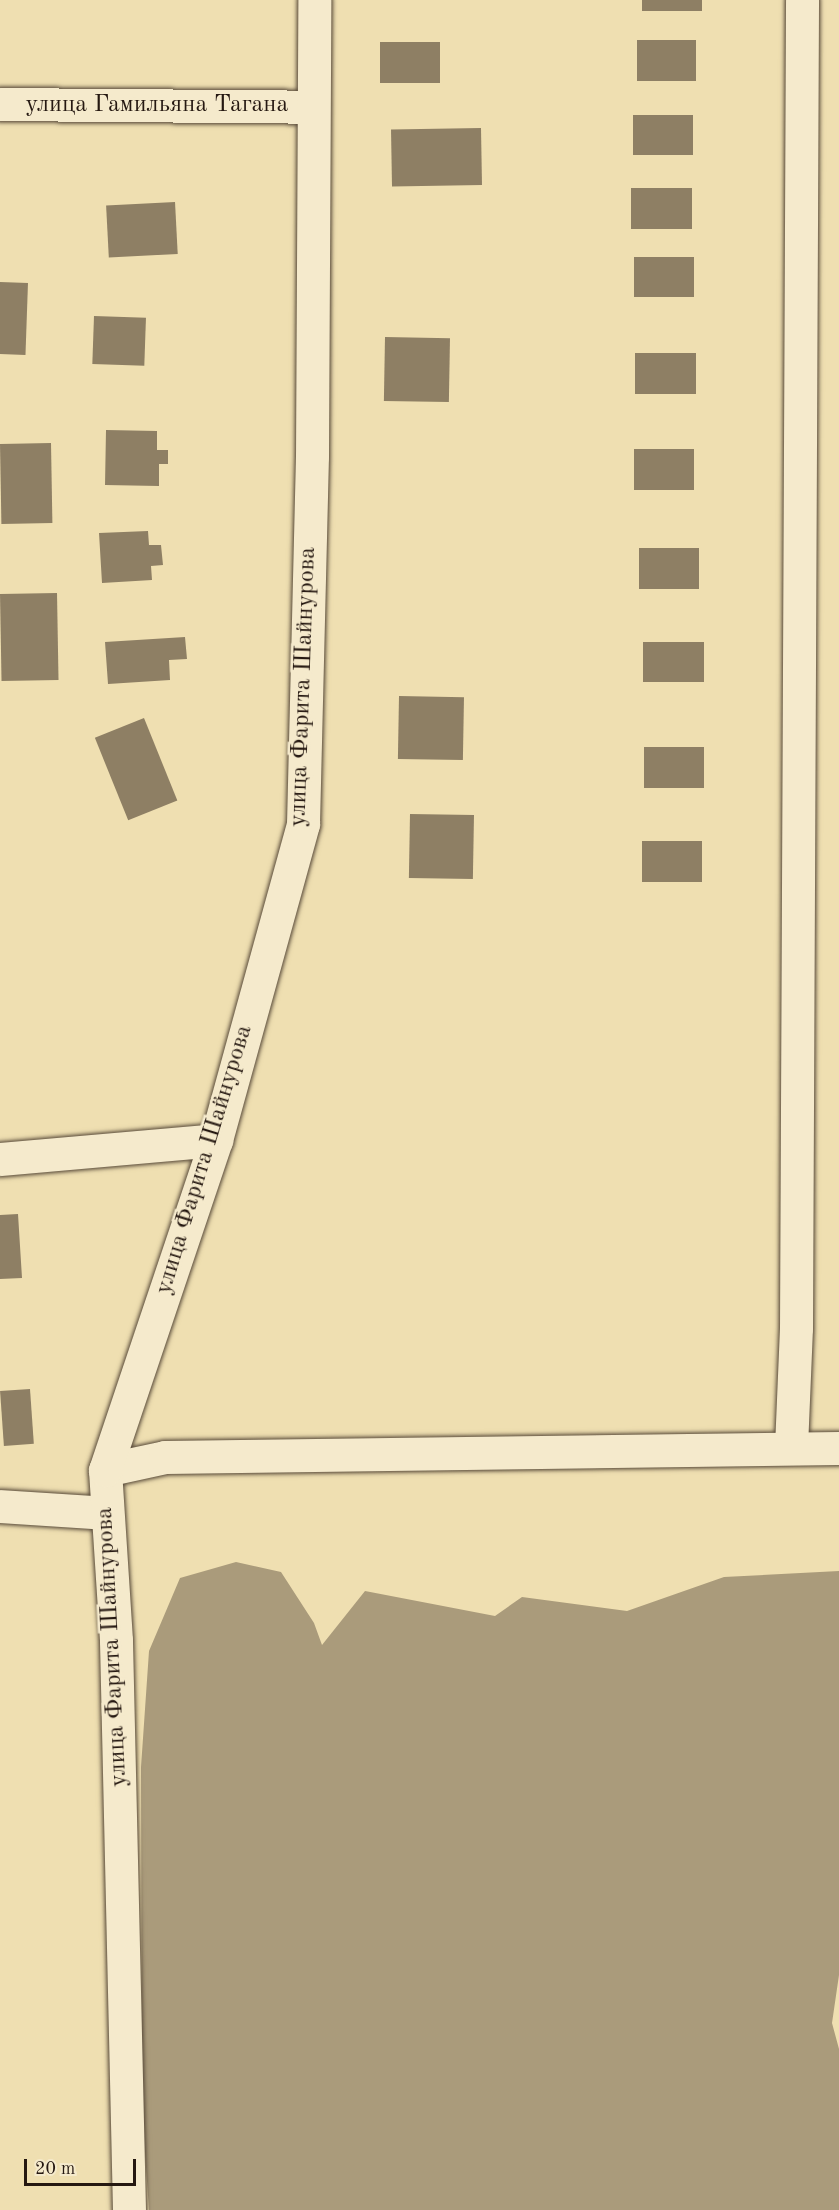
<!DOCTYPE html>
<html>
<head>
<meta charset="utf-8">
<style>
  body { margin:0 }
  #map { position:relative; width:839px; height:2210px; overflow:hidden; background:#efdfb1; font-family:"Old Standard TT",serif }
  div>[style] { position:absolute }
  .water>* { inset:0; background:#aa9b7b }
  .building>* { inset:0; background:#8e7f64; transform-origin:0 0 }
  .roads { filter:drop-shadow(0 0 2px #584a39) drop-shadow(0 0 2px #584a39) }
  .street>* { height:33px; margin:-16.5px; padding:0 16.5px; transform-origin:16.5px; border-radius:16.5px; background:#f5eacc }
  span { translate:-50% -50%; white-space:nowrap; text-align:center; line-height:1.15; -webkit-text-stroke:5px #f5eacc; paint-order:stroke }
  .street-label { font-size:24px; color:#251811 }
  .scale { position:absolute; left:24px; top:2159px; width:112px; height:27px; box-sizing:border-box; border:3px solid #251811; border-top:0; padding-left:8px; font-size:18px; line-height:21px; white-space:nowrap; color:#251811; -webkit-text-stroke:4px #f5eacc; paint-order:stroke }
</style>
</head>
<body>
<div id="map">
  <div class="water">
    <i style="clip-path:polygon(236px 1562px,281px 1572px,314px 1623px,322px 1645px,365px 1591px,495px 1616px,522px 1597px,627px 1611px,724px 1577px,839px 1571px,839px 1975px,832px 2023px,839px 2049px,839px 2210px,149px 2210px,142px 2109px,141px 1767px,149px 1651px,180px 1578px)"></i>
  </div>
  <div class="building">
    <i style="left:642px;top:0;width:60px;height:11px"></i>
    <i style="left:637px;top:40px;width:59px;height:41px"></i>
    <i style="left:380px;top:42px;width:60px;height:41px"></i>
    <i style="left:633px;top:115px;width:60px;height:40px"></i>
    <i style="left:481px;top:128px;width:57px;height:90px;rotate:89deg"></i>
    <i style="left:631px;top:188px;width:61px;height:41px"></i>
    <i style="left:175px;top:202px;width:52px;height:69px;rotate:87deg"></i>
    <i style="left:634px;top:257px;width:60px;height:40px"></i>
    <i style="left:0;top:282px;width:28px;height:72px;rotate:2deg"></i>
    <i style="left:94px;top:316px;width:52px;height:48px;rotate:2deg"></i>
    <i style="left:385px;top:337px;width:65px;height:64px;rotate:1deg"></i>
    <i style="left:635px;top:353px;width:61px;height:41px"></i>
    <i style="clip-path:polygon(106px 430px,157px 431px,157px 450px,168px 450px,168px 464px,159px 464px,159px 486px,105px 485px)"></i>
    <i style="left:51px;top:443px;width:80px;height:51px;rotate:89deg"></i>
    <i style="left:634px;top:449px;width:60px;height:41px"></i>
    <i style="clip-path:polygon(148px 531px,149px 545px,161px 545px,163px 565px,151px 566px,152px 580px,102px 583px,99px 533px)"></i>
    <i style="left:639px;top:548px;width:60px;height:41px"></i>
    <i style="left:57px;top:593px;width:87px;height:57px;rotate:89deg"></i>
    <i style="clip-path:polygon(185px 637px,187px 659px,169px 660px,170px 680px,108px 684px,105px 642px)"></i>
    <i style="left:643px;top:642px;width:61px;height:40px"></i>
    <i style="left:399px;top:696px;width:65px;height:63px;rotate:1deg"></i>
    <i style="left:144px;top:718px;width:89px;height:53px;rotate:68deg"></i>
    <i style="left:644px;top:747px;width:60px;height:41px"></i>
    <i style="left:410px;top:814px;width:64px;height:64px;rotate:1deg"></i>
    <i style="left:642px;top:841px;width:60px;height:41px"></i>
    <i style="clip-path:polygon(18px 1214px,22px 1278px,0 1279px,0 1215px)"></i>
    <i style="left:30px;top:1389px;width:55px;height:30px;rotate:86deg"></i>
  </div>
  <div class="roads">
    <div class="street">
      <i style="left:0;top:104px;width:313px;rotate:0.5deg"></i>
      <i style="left:0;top:1159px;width:217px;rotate:-5deg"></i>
      <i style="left:791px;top:1447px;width:119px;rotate:-87.6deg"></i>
      <i style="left:796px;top:1328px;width:1328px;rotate:-89.74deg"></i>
      <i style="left:105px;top:1470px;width:61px;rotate:-12.2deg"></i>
      <i style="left:165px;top:1457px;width:674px;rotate:-0.77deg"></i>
      <i style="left:0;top:1506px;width:107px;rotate:3.7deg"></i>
      <i style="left:129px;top:2210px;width:570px;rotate:-91.31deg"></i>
      <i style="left:116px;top:1640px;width:170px;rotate:-93.7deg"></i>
      <i style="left:105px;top:1470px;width:348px;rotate:-71.4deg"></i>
      <i style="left:216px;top:1140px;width:328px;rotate:-74.6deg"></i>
      <i style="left:303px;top:824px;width:368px;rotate:-88.6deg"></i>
      <i style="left:312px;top:456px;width:456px;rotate:-89.7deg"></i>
    </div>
  </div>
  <div class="street-label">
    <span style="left:157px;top:106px">улица Гамильяна Тагана</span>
    <span style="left:304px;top:687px;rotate:-88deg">улица Фарита Шайнурова</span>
    <span style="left:205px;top:1160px;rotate:-73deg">улица Фарита Шайнурова</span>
    <span style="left:113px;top:1647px;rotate:-93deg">улица Фарита Шайнурова</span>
  </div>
  <div class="scale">20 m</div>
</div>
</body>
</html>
